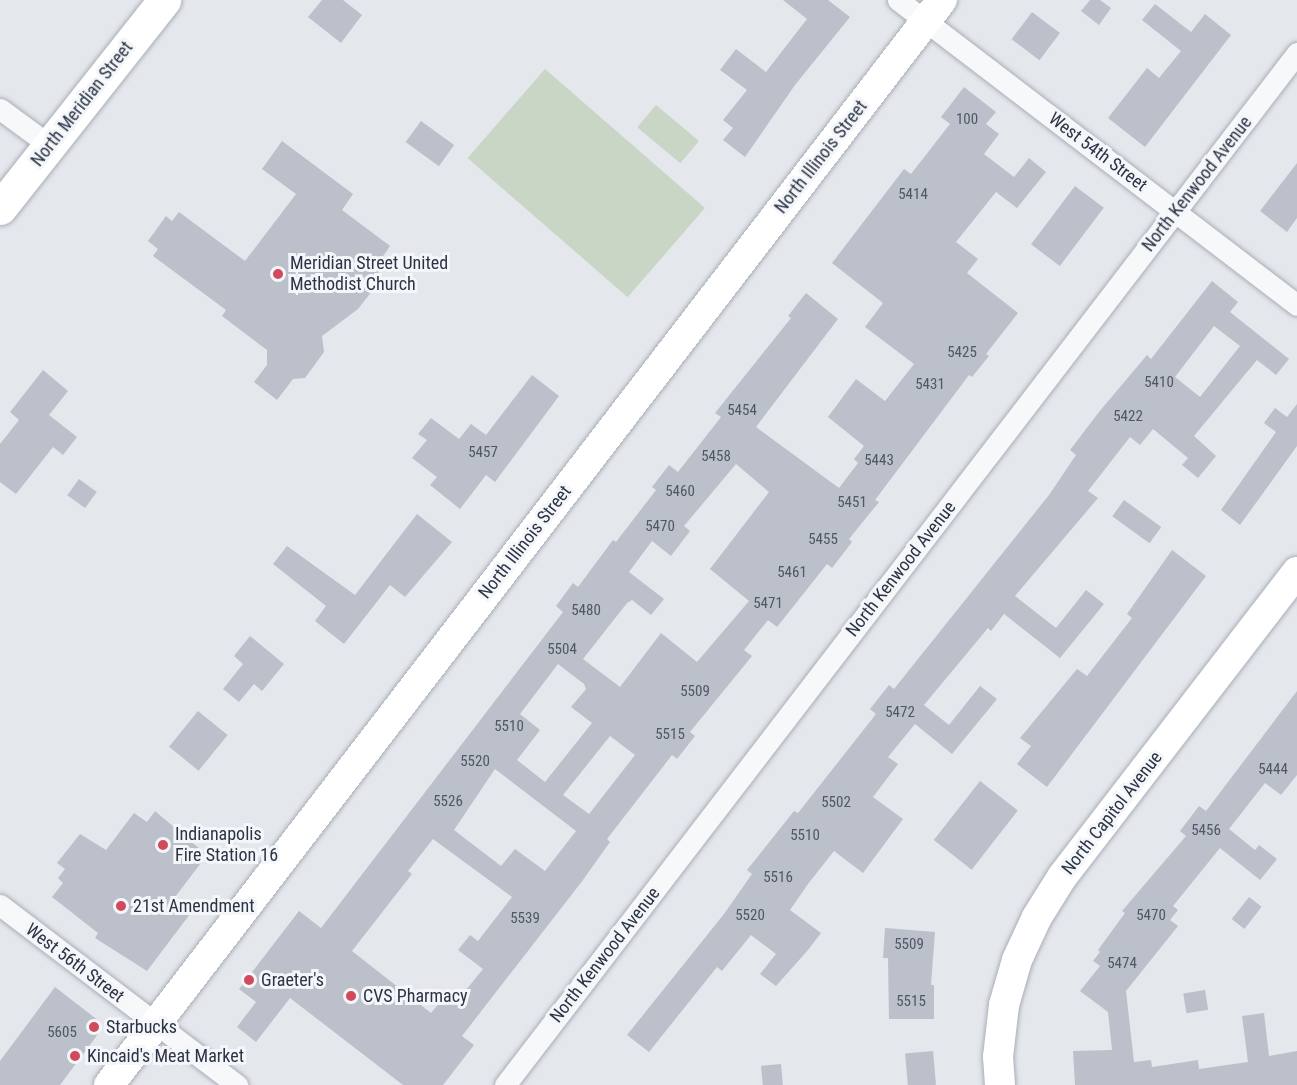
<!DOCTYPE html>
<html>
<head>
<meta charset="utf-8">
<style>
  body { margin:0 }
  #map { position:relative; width:1297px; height:1085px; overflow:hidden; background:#e4e7ec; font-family:"Roboto Condensed",sans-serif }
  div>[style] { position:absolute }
  .green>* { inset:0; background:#c9d6c5; transform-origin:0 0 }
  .building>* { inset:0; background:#bbc0ca; transform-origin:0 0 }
  .roads { filter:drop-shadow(0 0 2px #a9aeb7) drop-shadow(0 0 2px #a9aeb7) }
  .street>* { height:21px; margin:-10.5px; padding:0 10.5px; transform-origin:10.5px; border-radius:10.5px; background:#f7f8fa }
  .secondary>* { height:30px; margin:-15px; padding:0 15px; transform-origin:15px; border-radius:15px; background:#fff }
  .primary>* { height:33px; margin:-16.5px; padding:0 16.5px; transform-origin:16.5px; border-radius:16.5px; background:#fff }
  .dots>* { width:16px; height:16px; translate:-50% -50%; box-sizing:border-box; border:3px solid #f4f6f9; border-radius:50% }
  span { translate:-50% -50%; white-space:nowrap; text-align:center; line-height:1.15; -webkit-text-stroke:6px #f4f6f9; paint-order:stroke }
  .number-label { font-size:15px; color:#4f5766 }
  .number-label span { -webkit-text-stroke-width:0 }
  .street-label { font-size:18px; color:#2b3445 }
  .poi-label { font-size:18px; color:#2b3445 }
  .left { translate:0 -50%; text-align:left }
</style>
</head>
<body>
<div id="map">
  <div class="green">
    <i style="left:545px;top:69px;width:212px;height:118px;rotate:41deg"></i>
    <i style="left:656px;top:105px;width:56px;height:29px;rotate:40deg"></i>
  </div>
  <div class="building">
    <i style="clip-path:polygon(322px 0,343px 0,362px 15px,341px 43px,308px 17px)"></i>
    <i style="clip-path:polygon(783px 0,828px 0,850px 17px,795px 85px,745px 157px,723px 140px,733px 128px,723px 120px,747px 90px,720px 70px,736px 49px,766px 72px,807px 19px)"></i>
    <i style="clip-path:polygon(1090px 0,1100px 0,1111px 8px,1099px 25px,1081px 11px)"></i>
    <i style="clip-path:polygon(1155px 4px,1191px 32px,1205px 14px,1231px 35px,1145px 147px,1108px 118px,1147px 68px,1159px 78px,1181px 51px,1142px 20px)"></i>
    <i style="left:1032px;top:12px;width:35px;height:34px;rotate:37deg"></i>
    <i style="clip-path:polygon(evenodd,964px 87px,996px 112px,986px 124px,999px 134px,984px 154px,1014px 177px,1029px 158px,1046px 172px,1017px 208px,996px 192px,956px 242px,978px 259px,967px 273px,1018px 313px,986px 354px,989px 356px,972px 377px,969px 375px,875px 500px,879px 502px,849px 539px,852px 542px,832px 568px,827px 564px,777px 627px,768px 620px,744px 650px,752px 656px,690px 732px,695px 736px,677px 759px,672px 755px,607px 839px,610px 842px,583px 880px,462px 1036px,474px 1045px,443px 1085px,403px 1085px,290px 998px,256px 1042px,237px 1027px,256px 1002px,239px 989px,299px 911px,321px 928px,563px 612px,556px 606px,573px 583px,578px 587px,613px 540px,616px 542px,656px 490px,652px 487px,669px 465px,678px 472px,721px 417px,715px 413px,791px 318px,788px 316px,806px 293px,838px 319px,756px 427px,839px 488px,858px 463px,854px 459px,864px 446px,828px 417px,856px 379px,885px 401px,914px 364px,865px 327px,883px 303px,832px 263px,904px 169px,911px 174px,950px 124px,941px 117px,964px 87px,736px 464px,769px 492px,710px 569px,749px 601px,697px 662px,661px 633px,620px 687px,583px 659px,627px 603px,632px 600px,651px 615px,664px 599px,629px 572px,652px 541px,671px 556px,690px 531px,684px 526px,736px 464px,964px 87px,558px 664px,584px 684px,586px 689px,571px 707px,592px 723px,545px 782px,517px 760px,540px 730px,520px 714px,558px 664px,964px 87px,610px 736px,635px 755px,589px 814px,563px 795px,610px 736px,964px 87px,495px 769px,576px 831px,545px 871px,515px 849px,501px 866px,454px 830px,495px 769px,964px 87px,433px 839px,512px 897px,478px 941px,470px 935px,458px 950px,483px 969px,458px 1000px,448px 992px,431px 1013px,352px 951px,412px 874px,408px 871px,433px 839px)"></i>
    <i style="left:421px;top:121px;width:41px;height:26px;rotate:36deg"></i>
    <i style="clip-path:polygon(282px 141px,353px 194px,342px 210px,390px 246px,381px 259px,376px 286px,358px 309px,322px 336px,324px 352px,305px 378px,293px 379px,277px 400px,254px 382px,267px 365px,267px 350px,222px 316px,226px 310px,153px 256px,158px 249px,148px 241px,166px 216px,172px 221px,179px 212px,245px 261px,296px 194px,262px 169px)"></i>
    <i style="clip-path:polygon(1297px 163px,1297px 218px,1287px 232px,1260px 211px)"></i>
    <i style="left:1075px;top:186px;width:36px;height:73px;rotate:37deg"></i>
    <i style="clip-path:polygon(evenodd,1212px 281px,1238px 302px,1230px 312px,1289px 359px,1276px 375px,1257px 360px,1194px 436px,1216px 456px,1198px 478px,1182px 465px,1188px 458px,1153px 429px,1140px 445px,1130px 437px,1088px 491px,1098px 498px,1015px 596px,1056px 628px,1086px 590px,1104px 604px,1091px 620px,1060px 658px,1004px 614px,991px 631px,988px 628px,924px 705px,949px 725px,980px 686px,997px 699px,952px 754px,915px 724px,888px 757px,898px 764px,873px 797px,903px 819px,863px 873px,834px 851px,808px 884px,790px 910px,821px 933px,808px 950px,776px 986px,760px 974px,776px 954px,751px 935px,722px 971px,717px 967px,649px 1052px,627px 1035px,724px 914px,752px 874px,747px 870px,794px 811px,798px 813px,876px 714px,870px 709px,889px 685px,894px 689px,1049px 495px,1076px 455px,1070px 450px,1099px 412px,1147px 355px,1151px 359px,1212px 281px,1214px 326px,1240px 346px,1200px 397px,1175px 377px,1214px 326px)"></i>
    <i style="clip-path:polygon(43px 370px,68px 391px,49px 415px,77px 437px,63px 455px,53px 447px,16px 494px,0 482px,0 444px,19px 420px,10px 412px)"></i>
    <i style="clip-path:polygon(532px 375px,559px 396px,495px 482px,486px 475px,460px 509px,430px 485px,437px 477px,412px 458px,427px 440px,418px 434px,431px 418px,459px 439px,471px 424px,486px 435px)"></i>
    <i style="clip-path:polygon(1297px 404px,1297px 446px,1240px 525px,1221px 510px,1276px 432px,1264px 423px,1275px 408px,1287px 417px)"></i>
    <i style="left:79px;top:479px;width:22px;height:20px;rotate:36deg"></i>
    <i style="left:1124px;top:500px;width:46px;height:20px;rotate:36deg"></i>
    <i style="clip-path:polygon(417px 514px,452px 542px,405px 597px,390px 585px,344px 644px,315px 621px,326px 606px,273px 564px,287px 546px,355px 595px)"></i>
    <i style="clip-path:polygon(1172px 550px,1206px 576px,1047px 787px,1017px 764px,1031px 746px,1020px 738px,1077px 669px,1087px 676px,1132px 618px,1127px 614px)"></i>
    <i style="clip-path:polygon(250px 636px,284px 664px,262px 691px,254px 684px,239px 702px,223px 689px,243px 664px,234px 656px)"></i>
    <i style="clip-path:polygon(1297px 691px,1297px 775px,1281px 795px,1265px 783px,1229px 829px,1255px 850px,1259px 845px,1277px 859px,1260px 880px,1220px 848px,1173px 906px,1178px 910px,1170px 920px,1178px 926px,1126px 991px,1134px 1062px,1151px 1060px,1152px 1067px,1198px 1060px,1199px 1069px,1248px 1062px,1242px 1016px,1264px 1013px,1269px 1056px,1297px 1051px,1297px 1085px,1075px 1085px,1073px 1051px,1112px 1050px,1108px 1012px,1080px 991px,1100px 966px,1093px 961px,1100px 952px,1098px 950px,1125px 913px,1122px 911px,1186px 836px,1180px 831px,1199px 806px,1206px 811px)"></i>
    <i style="left:198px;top:711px;width:38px;height:46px;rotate:39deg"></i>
    <i style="left:980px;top:781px;width:48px;height:75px;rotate:38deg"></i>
    <i style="clip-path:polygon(155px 811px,207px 855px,172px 901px,190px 914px,147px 971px,95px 938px,98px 933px,52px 897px,63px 883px,58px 878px,65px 869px,57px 863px,80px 834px,106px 850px,134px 813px,147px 822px)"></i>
    <i style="left:1249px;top:897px;width:16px;height:28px;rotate:38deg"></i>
    <i style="clip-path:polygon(885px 928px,935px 932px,931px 985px,934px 985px,934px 1019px,889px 1019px,888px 958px,883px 958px)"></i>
    <i style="clip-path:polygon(55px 987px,99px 1021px,101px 1030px,60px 1085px,0 1085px,0 1061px)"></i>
    <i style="left:1205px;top:990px;width:20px;height:22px;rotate:81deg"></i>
    <i style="left:933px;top:1051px;width:34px;height:28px;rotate:85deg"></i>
    <i style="left:781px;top:1064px;width:21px;height:20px;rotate:85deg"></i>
  </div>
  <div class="roads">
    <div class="street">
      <i style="left:898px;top:0;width:502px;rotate:37.39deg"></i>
      <i style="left:0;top:109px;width:61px;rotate:36.3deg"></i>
      <i style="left:0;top:905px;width:298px;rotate:37.2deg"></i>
      <i style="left:505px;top:1085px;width:1301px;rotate:-52.5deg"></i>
    </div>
    <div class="secondary">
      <i style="left:109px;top:1085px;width:1368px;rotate:-52.49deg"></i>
      <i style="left:1000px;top:1085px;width:28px;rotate:-94deg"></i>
      <i style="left:998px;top:1057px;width:52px;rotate:-83.4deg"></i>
      <i style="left:1004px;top:1005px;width:47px;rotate:-73.9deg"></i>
      <i style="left:1017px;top:960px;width:47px;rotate:-65.1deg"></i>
      <i style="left:1037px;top:917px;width:47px;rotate:-58deg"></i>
      <i style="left:1062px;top:877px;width:385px;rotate:-52.4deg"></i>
    </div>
    <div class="primary">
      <i style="left:0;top:208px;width:265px;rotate:-51.7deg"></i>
    </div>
  </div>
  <div class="dots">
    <i style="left:278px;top:274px;background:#d1495b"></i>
    <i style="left:163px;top:845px;background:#d1495b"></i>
    <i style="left:121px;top:906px;background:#d1495b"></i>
    <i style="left:249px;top:980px;background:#d1495b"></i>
    <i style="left:351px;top:996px;background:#d1495b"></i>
    <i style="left:94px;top:1027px;background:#d1495b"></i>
    <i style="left:75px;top:1056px;background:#d1495b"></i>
  </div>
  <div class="number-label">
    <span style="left:967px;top:120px">100</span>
    <span style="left:913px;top:195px">5414</span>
    <span style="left:962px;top:353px">5425</span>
    <span style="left:1159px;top:383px">5410</span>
    <span style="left:930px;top:385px">5431</span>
    <span style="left:742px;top:411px">5454</span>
    <span style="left:1128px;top:417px">5422</span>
    <span style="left:483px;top:453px">5457</span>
    <span style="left:716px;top:457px">5458</span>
    <span style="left:879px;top:461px">5443</span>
    <span style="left:680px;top:492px">5460</span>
    <span style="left:852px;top:503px">5451</span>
    <span style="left:660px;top:527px">5470</span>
    <span style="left:823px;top:540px">5455</span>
    <span style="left:792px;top:573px">5461</span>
    <span style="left:768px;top:604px">5471</span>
    <span style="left:586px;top:611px">5480</span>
    <span style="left:562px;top:650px">5504</span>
    <span style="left:695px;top:692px">5509</span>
    <span style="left:900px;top:713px">5472</span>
    <span style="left:509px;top:727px">5510</span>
    <span style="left:670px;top:735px">5515</span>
    <span style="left:475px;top:762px">5520</span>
    <span style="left:1273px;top:770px">5444</span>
    <span style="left:448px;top:802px">5526</span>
    <span style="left:836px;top:803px">5502</span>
    <span style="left:1206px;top:831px">5456</span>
    <span style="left:805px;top:836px">5510</span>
    <span style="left:778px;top:878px">5516</span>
    <span style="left:750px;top:916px">5520</span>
    <span style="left:1151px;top:916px">5470</span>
    <span style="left:525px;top:919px">5539</span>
    <span style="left:909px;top:945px">5509</span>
    <span style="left:1122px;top:964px">5474</span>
    <span style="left:911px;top:1002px">5515</span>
    <span style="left:62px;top:1033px">5605</span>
  </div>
  <div class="street-label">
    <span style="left:82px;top:104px;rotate:-52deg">North Meridian Street</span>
    <span style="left:1098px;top:152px;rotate:37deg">West 54th Street</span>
    <span style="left:821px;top:157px;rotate:-52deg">North Illinois Street</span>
    <span style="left:1197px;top:184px;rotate:-52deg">North Kenwood Avenue</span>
    <span style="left:525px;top:542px;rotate:-52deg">North Illinois Street</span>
    <span style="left:901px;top:569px;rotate:-52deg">North Kenwood Avenue</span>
    <span style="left:1112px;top:813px;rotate:-52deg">North Capitol Avenue</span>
    <span style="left:605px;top:955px;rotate:-52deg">North Kenwood Avenue</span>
    <span style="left:75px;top:963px;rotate:37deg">West 56th Street</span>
  </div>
  <div class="poi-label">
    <span class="left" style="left:290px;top:274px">Meridian Street United<br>Methodist Church</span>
    <span class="left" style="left:175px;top:845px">Indianapolis<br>Fire Station 16</span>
    <span class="left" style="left:133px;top:906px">21st Amendment</span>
    <span class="left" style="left:261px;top:980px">Graeter's</span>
    <span class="left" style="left:363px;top:996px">CVS Pharmacy</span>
    <span class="left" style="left:106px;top:1027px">Starbucks</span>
    <span class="left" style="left:87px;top:1056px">Kincaid's Meat Market</span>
  </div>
</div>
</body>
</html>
